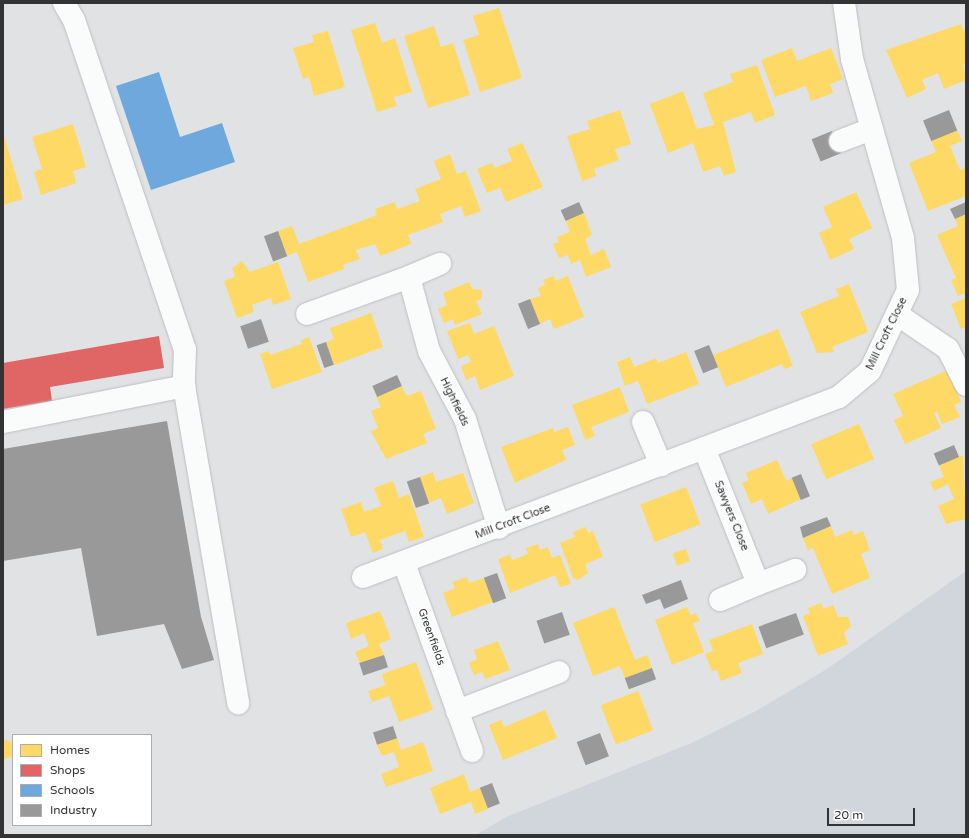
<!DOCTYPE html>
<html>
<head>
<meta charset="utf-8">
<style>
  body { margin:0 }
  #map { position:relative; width:969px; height:838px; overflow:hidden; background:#e0e2e4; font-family:"Varela Round",sans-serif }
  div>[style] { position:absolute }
  .built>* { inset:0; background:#d1d5dc }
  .homes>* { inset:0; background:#ffd966; transform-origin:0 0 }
  .shops>* { inset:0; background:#e06666 }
  .schools>* { inset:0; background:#6fa8dc }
  .industry>* { inset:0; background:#999; transform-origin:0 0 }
  .roads { filter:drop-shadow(0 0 1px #bdbfc0) drop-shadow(0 0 1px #bdbfc0) }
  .minor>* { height:22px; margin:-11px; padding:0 11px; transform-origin:11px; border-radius:11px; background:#fafbfb }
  span { translate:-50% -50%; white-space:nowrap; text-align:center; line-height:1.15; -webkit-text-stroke:4px #fff; paint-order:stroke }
  .street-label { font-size:11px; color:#323334 }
  .frame { position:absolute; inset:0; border:4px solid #323334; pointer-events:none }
  .legend { position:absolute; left:12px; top:734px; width:140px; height:92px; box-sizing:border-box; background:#fff; border:1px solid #adadae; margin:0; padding:5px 7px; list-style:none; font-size:12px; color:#323334 }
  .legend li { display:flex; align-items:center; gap:8px; height:20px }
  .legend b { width:20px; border:1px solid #adadae }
  .scale { position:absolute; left:827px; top:808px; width:88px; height:18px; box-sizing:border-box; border:2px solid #323334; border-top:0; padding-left:5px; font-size:12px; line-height:14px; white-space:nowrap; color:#323334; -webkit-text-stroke:3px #fff; paint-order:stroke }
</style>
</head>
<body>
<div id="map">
  <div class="built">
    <i style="clip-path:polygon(966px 571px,966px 835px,476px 835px,506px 817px,694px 742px,756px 711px,827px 669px)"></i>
  </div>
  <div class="homes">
    <i style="clip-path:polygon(499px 8px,522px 78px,480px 92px,463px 40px,479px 35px,473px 16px)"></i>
    <i style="clip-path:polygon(375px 23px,382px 43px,395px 38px,412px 92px,394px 97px,397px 106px,377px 112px,351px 30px)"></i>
    <i style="clip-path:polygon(961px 24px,966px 36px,966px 64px,963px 65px,966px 80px,944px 89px,938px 73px,922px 80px,926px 89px,907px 98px,886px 50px)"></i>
    <i style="clip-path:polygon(434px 26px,441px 47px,453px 43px,470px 95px,428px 108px,404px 36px)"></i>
    <i style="clip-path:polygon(328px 31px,345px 87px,314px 96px,309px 77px,303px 79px,293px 48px,314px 42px,312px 35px)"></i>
    <i style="clip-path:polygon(792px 48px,797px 61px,831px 48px,843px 79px,830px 84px,833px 93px,811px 101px,806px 86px,775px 97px,761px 60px)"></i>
    <i style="clip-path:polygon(757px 65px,775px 115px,755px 123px,751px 112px,723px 122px,736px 172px,724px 176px,720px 166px,703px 172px,693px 143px,668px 153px,650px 104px,683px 91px,697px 129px,714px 125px,703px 93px,733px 82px,730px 74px)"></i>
    <i style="clip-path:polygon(620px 110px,631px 144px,615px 149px,619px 160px,594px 169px,596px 176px,582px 181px,567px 136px,590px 129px,587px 121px)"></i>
    <i style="clip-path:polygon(73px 124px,86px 167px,73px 171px,76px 183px,41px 195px,34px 172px,42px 169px,32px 137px)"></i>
    <i style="clip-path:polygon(957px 130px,962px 141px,950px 146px,960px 170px,966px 168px,966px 196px,928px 211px,909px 163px,936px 152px,931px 140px)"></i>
    <i style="clip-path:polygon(3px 133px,23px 199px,3px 205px)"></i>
    <i style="clip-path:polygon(522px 143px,543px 187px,506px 202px,500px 188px,487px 193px,477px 169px,492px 163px,494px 168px,512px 161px,507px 149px)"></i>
    <i style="clip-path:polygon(450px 154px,457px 174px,466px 171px,481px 211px,465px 217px,461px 206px,440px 214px,443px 222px,408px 235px,411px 244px,380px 256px,375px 244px,362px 248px,356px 250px,360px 259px,343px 265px,344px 269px,308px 282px,297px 252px,287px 256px,278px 231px,292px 226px,299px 244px,377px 215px,375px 209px,395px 202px,397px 209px,420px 201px,415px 189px,441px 179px,434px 161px)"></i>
    <i style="clip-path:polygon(856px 192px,872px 228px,849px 239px,854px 249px,830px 260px,819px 233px,832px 227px,823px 207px)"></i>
    <i style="clip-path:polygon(584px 213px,592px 235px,585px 239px,591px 255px,604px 249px,611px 267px,586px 277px,580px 260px,571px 264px,568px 255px,559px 258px,553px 244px,559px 242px,557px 237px,570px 232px,566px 221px)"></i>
    <i style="clip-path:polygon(966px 214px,966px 293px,958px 296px,951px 280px,956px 278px,937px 235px,958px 226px,955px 219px)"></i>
    <i style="clip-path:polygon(242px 261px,250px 272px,278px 262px,291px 299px,273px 305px,271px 298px,252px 305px,254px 312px,237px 318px,224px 281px,235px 277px,232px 268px)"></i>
    <i style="clip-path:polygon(554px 276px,556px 281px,568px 276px,584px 317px,554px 329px,550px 319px,540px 324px,530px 299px,541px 296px,538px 288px,545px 285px,543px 280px)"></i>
    <i style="clip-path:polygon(469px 282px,472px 289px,482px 290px,482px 299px,476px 301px,482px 314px,455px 325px,453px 319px,444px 323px,438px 309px,447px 305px,443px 293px)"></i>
    <i style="clip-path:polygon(849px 284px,868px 332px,832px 347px,834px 352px,817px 353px,800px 312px,839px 296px,836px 289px)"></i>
    <i style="clip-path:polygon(966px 298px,966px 327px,961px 329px,951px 304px)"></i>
    <i style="clip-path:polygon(371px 313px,383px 347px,334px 365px,326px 342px,334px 339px,330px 328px)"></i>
    <i style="clip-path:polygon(470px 323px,474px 334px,494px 326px,514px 376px,480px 390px,475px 376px,466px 380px,461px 366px,471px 362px,468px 355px,458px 359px,447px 331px)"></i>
    <i style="clip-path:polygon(778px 329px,793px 366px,784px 369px,782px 364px,726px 387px,713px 355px)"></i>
    <i style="clip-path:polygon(309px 337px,322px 372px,272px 389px,260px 354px,268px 351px,270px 355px,302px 344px,301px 340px)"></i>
    <i style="clip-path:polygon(686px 352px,699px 384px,647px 404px,638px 381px,625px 386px,617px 362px,630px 357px,634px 367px,656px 358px,658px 363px)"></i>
    <i style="clip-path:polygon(948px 370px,961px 402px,954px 405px,960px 417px,942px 424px,937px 412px,934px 413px,941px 428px,905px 444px,894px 420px,903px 416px,893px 394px)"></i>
    <i style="clip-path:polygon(402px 386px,406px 396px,421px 391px,436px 429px,423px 434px,427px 443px,386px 459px,371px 431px,378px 428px,371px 411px,381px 407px,376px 396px)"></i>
    <i style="clip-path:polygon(620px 387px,629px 412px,591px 427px,595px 436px,585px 440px,572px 405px)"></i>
    <i style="left:859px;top:424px;width:38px;height:52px;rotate:67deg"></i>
    <i style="clip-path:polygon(568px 427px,575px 445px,562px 450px,566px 460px,515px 483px,501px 447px,553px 428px,554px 432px)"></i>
    <i style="clip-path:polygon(963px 455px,966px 519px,946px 524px,938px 506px,954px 499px,948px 484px,934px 491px,930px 482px,944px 477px,939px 465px)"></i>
    <i style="clip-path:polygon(777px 460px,786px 481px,792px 478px,801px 499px,768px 514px,762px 499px,751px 504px,742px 483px,749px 480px,746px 473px)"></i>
    <i style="clip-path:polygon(433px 472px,436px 482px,463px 473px,474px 503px,447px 514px,441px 498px,429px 503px,420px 477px)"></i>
    <i style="clip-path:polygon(393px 481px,399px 498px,409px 494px,424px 537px,409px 542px,405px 531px,380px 540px,383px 549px,373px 553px,365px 532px,351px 537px,341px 509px,361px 502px,364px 512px,381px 506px,374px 488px)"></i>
    <i style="left:686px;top:487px;width:40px;height:49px;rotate:69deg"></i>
    <i style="clip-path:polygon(831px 526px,835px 537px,852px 530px,854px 535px,863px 531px,870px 550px,861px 554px,870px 578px,832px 594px,813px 548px,808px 550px,803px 538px)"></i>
    <i style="clip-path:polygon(586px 527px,588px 533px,593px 531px,603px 557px,585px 564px,588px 573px,578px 580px,573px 578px,560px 543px,575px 537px,573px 532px)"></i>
    <i style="clip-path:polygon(538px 544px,540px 550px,548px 547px,552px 558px,560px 555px,571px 584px,560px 587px,555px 575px,510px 593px,498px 559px,510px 555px,512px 560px,528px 554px,526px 548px)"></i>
    <i style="left:686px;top:549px;width:13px;height:14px;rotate:72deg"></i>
    <i style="clip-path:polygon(467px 577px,469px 583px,484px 578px,493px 602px,452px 617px,443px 593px,455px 588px,452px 582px)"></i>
    <i style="clip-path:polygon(821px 603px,823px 609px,833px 605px,838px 617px,848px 617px,851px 626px,844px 633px,848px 644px,818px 656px,803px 616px,810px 613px,808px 608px)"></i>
    <i style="clip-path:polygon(614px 607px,635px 660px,647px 655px,652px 668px,625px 678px,620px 666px,593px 676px,573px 623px)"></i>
    <i style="clip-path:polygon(687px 607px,690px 615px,696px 613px,700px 621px,693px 623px,704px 652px,672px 665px,655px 620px)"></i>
    <i style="clip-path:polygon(380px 611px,391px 639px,379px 644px,384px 655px,360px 664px,355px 652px,369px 646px,364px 633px,351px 639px,346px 623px)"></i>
    <i style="clip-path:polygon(752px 624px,763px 654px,738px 663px,742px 673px,721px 681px,717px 670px,712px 671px,705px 654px,713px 651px,709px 640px)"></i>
    <i style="clip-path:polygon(498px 641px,510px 670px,485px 679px,482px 672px,474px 675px,469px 663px,477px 659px,474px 650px)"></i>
    <i style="clip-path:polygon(416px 662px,433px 710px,399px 722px,389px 696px,372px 702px,368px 691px,385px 685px,382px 674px)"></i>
    <i style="left:638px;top:691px;width:42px;height:40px;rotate:69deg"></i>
    <i style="clip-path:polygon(545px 710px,557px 738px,503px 760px,489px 725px,501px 720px,504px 727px)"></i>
    <i style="clip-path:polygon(397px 738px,401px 750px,423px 742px,433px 771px,386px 787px,381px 774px,399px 767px,394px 752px,382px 756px,377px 745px)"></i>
    <i style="clip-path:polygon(8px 740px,13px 744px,13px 756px,3px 760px,3px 741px)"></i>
    <i style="clip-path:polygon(464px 774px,470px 792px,480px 788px,488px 809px,475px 814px,471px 802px,440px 814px,430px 788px)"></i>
  </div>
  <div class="shops">
    <i style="clip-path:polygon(159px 336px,164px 368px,50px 387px,52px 401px,3px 409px,3px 363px)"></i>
  </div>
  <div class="schools">
    <i style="clip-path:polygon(159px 72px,180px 137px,222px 123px,235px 162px,151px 190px,116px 86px)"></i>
  </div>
  <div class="industry">
    <i style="left:949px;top:110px;width:22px;height:28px;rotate:68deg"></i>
    <i style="left:832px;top:131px;width:24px;height:22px;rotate:68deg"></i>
    <i style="left:579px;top:202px;width:12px;height:20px;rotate:66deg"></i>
    <i style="clip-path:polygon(966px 202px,966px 214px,955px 219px,950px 209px)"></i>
    <i style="left:278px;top:231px;width:27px;height:15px;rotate:70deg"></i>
    <i style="left:530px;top:299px;width:27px;height:13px;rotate:68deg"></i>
    <i style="left:261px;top:319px;width:24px;height:22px;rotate:71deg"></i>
    <i style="left:326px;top:342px;width:24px;height:10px;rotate:71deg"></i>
    <i style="left:709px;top:345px;width:24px;height:16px;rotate:68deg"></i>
    <i style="left:397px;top:375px;width:12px;height:27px;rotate:66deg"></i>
    <i style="clip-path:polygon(167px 421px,201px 617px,214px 660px,182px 669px,164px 624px,97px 636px,81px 548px,3px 561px,3px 449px)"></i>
    <i style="left:954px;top:445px;width:13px;height:22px;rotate:67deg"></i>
    <i style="left:801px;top:474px;width:24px;height:10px;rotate:68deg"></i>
    <i style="left:420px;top:477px;width:28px;height:14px;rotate:71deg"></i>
    <i style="clip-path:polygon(827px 517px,831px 526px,803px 538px,800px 527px)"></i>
    <i style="left:497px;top:573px;width:27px;height:14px;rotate:70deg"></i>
    <i style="clip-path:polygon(681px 580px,688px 599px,664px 609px,660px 599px,646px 604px,642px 595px)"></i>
    <i style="left:562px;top:612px;width:24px;height:27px;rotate:71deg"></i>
    <i style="left:796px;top:613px;width:23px;height:40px;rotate:70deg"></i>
    <i style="left:384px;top:655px;width:13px;height:26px;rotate:72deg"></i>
    <i style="left:652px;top:668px;width:12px;height:29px;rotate:70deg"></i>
    <i style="left:393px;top:726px;width:13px;height:21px;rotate:72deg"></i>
    <i style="left:600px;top:733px;width:25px;height:25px;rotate:69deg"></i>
    <i style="left:492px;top:783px;width:22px;height:13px;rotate:69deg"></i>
  </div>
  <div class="roads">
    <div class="minor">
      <i style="left:64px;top:3px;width:20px;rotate:60deg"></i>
      <i style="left:74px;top:20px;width:347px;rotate:71.4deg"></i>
      <i style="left:185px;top:349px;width:37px;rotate:92deg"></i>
      <i style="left:184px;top:386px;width:322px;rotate:80.3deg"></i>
      <i style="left:840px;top:141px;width:34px;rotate:-21deg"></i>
      <i style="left:409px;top:277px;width:34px;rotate:-23deg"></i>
      <i style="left:307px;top:314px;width:109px;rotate:-19.9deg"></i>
      <i style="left:409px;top:277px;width:77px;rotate:74.9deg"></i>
      <i style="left:429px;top:351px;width:77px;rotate:62.1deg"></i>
      <i style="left:465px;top:419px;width:114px;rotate:72.7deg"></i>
      <i style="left:898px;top:315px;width:60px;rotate:34.2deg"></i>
      <i style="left:948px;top:349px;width:40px;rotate:63.4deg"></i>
      <i style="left:3px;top:422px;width:185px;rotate:-11.2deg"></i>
      <i style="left:643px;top:422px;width:47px;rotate:67.3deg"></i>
      <i style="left:704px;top:448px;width:146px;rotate:68.3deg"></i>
      <i style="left:758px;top:584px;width:40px;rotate:-21deg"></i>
      <i style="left:404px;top:563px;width:200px;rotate:70.1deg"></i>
      <i style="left:363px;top:577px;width:509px;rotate:-20.71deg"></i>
      <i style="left:839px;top:397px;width:40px;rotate:-40deg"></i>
      <i style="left:870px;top:371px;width:89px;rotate:-64.9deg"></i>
      <i style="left:908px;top:290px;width:52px;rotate:-95.5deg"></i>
      <i style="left:903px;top:238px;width:186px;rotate:-105.9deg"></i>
      <i style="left:852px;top:59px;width:57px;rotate:-98.1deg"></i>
      <i style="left:720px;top:600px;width:41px;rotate:-22.8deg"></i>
      <i style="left:457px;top:711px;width:109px;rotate:-20.9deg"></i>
    </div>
  </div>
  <div class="street-label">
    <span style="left:887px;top:334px;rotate:-64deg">Mill Croft Close</span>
    <span style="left:454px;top:402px;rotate:64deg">Highfields</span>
    <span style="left:731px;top:516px;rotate:68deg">Sawyers Close</span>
    <span style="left:513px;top:522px;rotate:-21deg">Mill Croft Close</span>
    <span style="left:431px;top:637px;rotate:70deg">Greenfields</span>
  </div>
  <div class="frame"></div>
  <ul class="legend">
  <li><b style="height:11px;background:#ffd966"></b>Homes</li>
  <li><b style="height:11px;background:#e06666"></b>Shops</li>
  <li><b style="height:11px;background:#6fa8dc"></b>Schools</li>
  <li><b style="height:11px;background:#999"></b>Industry</li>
  </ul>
  <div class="scale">20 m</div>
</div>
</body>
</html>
